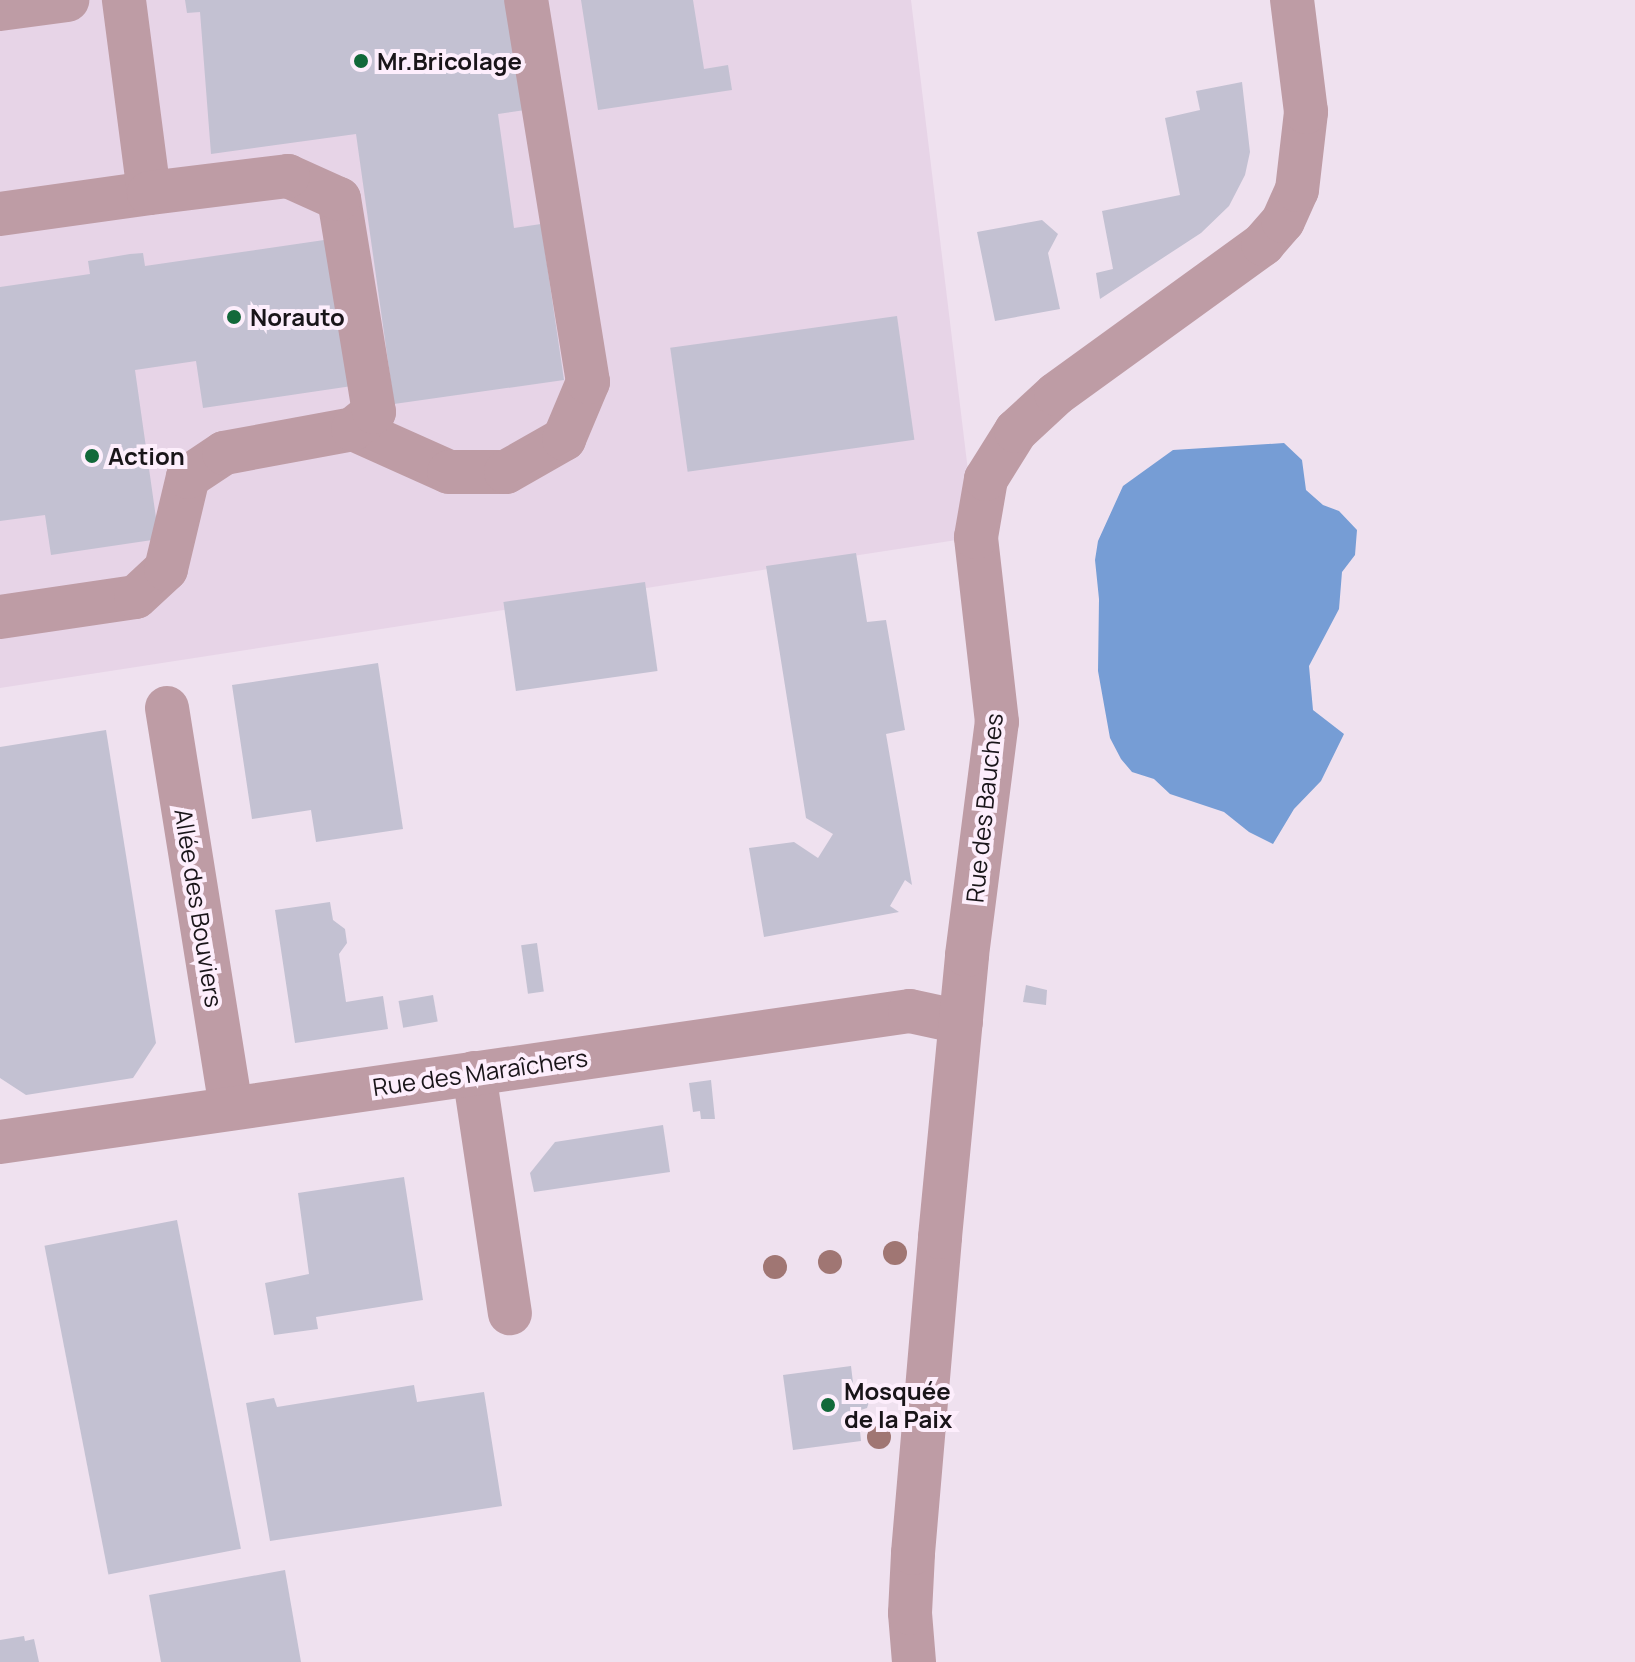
<!DOCTYPE html>
<html>
<head>
<meta charset="utf-8">
<style>
  body { margin:0 }
  #map { position:relative; width:1635px; height:1662px; overflow:hidden; background:#efe1ef; font-family:Manrope,sans-serif }
  div>[style] { position:absolute }
  .built>* { inset:0; background:#e7d4e7 }
  .water>* { inset:0; background:#769dd5 }
  .building>* { inset:0; background:#c3c1d2; transform-origin:0 0 }
  .minor>* { height:44px; margin:-22px; padding:0 22px; transform-origin:22px; border-radius:22px; background:#be9ca5 }
  .trees>* { width:24px; height:24px; margin:-12px; border-radius:50%; background:#a07673 }
  .dots>* { width:22px; height:22px; translate:-50% -50%; box-sizing:border-box; border:4px solid #fdeefc; border-radius:50% }
  span { translate:-50% -50%; white-space:nowrap; text-align:center; line-height:1.15; -webkit-text-stroke:8px #fdeefc; paint-order:stroke }
  .poi-label { font-size:24px; color:#191519; font-weight:700 }
  .left { translate:0 -50%; text-align:left }
  .street-label { font-size:24px; color:#191519 }
</style>
</head>
<body>
<div id="map">
  <div class="built">
    <i style="clip-path:polygon(0 0,911px 0,976px 537px,0 688px)"></i>
  </div>
  <div class="water">
    <i style="clip-path:polygon(1284px 443px,1302px 460px,1306px 490px,1323px 505px,1339px 511px,1357px 530px,1355px 555px,1342px 572px,1339px 609px,1309px 666px,1313px 710px,1344px 734px,1321px 781px,1294px 809px,1273px 844px,1249px 832px,1224px 812px,1170px 794px,1154px 779px,1132px 772px,1121px 759px,1110px 738px,1098px 671px,1099px 599px,1095px 560px,1098px 541px,1123px 486px,1173px 450px)"></i>
  </div>
  <div class="building">
    <i style="clip-path:polygon(185px 0,510px 0,525px 110px,498px 114px,514px 228px,541px 224px,564px 380px,394px 404px,356px 134px,211px 154px,200px 12px,187px 13px)"></i>
    <i style="clip-path:polygon(581px 0,693px 0,704px 69px,728px 65px,732px 90px,598px 110px)"></i>
    <i style="clip-path:polygon(1242px 82px,1250px 152px,1245px 175px,1229px 206px,1201px 233px,1100px 299px,1096px 273px,1113px 269px,1102px 211px,1180px 195px,1165px 118px,1200px 110px,1196px 91px)"></i>
    <i style="clip-path:polygon(1042px 220px,1058px 234px,1048px 253px,1060px 309px,995px 321px,977px 232px)"></i>
    <i style="clip-path:polygon(331px 239px,352px 386px,203px 408px,196px 361px,135px 370px,159px 539px,51px 555px,45px 515px,0 521px,0 287px,90px 274px,88px 261px,130px 254px,143px 253px,145px 266px)"></i>
    <i style="left:897px;top:316px;width:125px;height:229px;rotate:82deg"></i>
    <i style="clip-path:polygon(856px 553px,867px 622px,886px 620px,905px 730px,886px 734px,912px 885px,905px 880px,890px 906px,899px 912px,764px 937px,749px 848px,794px 842px,818px 858px,833px 834px,806px 818px,766px 566px)"></i>
    <i style="left:645px;top:582px;width:90px;height:143px;rotate:82deg"></i>
    <i style="clip-path:polygon(378px 663px,403px 829px,316px 842px,311px 810px,252px 819px,232px 685px)"></i>
    <i style="clip-path:polygon(106px 730px,156px 1043px,133px 1078px,26px 1095px,0 1078px,0 747px)"></i>
    <i style="clip-path:polygon(330px 902px,333px 920px,345px 929px,347px 943px,339px 954px,346px 1002px,383px 996px,388px 1029px,295px 1043px,275px 910px)"></i>
    <i style="left:537px;top:943px;width:49px;height:16px;rotate:82deg"></i>
    <i style="clip-path:polygon(1026px 985px,1047px 990px,1046px 1005px,1023px 1002px)"></i>
    <i style="left:433px;top:995px;width:27px;height:35px;rotate:80deg"></i>
    <i style="clip-path:polygon(711px 1080px,715px 1119px,701px 1119px,700px 1111px,693px 1112px,689px 1083px)"></i>
    <i style="clip-path:polygon(663px 1125px,670px 1172px,534px 1192px,530px 1173px,555px 1142px)"></i>
    <i style="clip-path:polygon(404px 1177px,423px 1300px,316px 1317px,318px 1329px,274px 1335px,265px 1283px,309px 1274px,298px 1193px)"></i>
    <i style="left:177px;top:1220px;width:335px;height:135px;rotate:79deg"></i>
    <i style="clip-path:polygon(851px 1366px,854px 1391px,866px 1390px,871px 1396px,867px 1408px,858px 1411px,861px 1441px,793px 1450px,783px 1375px)"></i>
    <i style="clip-path:polygon(414px 1385px,417px 1402px,484px 1392px,502px 1506px,270px 1541px,246px 1403px,274px 1398px,277px 1407px)"></i>
    <i style="clip-path:polygon(285px 1570px,301px 1662px,161px 1662px,149px 1595px)"></i>
    <i style="clip-path:polygon(24px 1636px,25px 1641px,34px 1639px,39px 1662px,0 1662px,0 1640px)"></i>
  </div>
  <div class="minor">
    <i style="left:0;top:9px;width:68px;rotate:-7.7deg"></i>
    <i style="left:0;top:214px;width:150px;rotate:-8deg"></i>
    <i style="left:149px;top:193px;width:195px;rotate:-97.4deg"></i>
    <i style="left:353px;top:429px;width:105px;rotate:24.1deg"></i>
    <i style="left:449px;top:472px;width:57px"></i>
    <i style="left:506px;top:472px;width:67px;rotate:-29.6deg"></i>
    <i style="left:564px;top:439px;width:62px;rotate:-67.2deg"></i>
    <i style="left:588px;top:382px;width:387px;rotate:-99.2deg"></i>
    <i style="left:0;top:617px;width:137px;rotate:-8.4deg"></i>
    <i style="left:136px;top:597px;width:41px;rotate:-43deg"></i>
    <i style="left:166px;top:569px;width:95px;rotate:-76.6deg"></i>
    <i style="left:188px;top:477px;width:43px;rotate:-33.7deg"></i>
    <i style="left:224px;top:453px;width:131px;rotate:-10.5deg"></i>
    <i style="left:353px;top:429px;width:27px;rotate:-39deg"></i>
    <i style="left:374px;top:412px;width:216px;rotate:-99.3deg"></i>
    <i style="left:339px;top:199px;width:56px;rotate:-155.7deg"></i>
    <i style="left:288px;top:176px;width:140px;rotate:173deg"></i>
    <i style="left:167px;top:708px;width:405px;rotate:80.9deg"></i>
    <i style="left:474px;top:1073px;width:243px;rotate:81.5deg"></i>
    <i style="left:0;top:1142px;width:919px;rotate:-8.19deg"></i>
    <i style="left:910px;top:1011px;width:52px;rotate:12.2deg"></i>
    <i style="left:914px;top:1662px;width:49px;rotate:-94.7deg"></i>
    <i style="left:910px;top:1613px;width:60px;rotate:-87.1deg"></i>
    <i style="left:913px;top:1553px;width:317px;rotate:-85.1deg"></i>
    <i style="left:940px;top:1237px;width:283px;rotate:-84.5deg"></i>
    <i style="left:967px;top:955px;width:235px;rotate:-82.7deg"></i>
    <i style="left:997px;top:722px;width:186px;rotate:-96.5deg"></i>
    <i style="left:976px;top:537px;width:59px;rotate:-80.2deg"></i>
    <i style="left:986px;top:479px;width:57px;rotate:-58deg"></i>
    <i style="left:1016px;top:431px;width:54px;rotate:-42.8deg"></i>
    <i style="left:1056px;top:394px;width:256px;rotate:-35.9deg"></i>
    <i style="left:1263px;top:244px;width:30px;rotate:-49deg"></i>
    <i style="left:1283px;top:221px;width:34px;rotate:-66deg"></i>
    <i style="left:1297px;top:190px;width:79px;rotate:-83.4deg"></i>
    <i style="left:1306px;top:112px;width:113px;rotate:-97.1deg"></i>
  </div>
  <div class="trees">
    <i style="left:895px;top:1253px"></i>
    <i style="left:830px;top:1262px"></i>
    <i style="left:775px;top:1267px"></i>
    <i style="left:879px;top:1437px"></i>
  </div>
  <div class="dots">
    <i style="left:361px;top:61px;background:#12693a"></i>
    <i style="left:234px;top:317px;background:#12693a"></i>
    <i style="left:92px;top:456px;background:#12693a"></i>
    <i style="left:828px;top:1405px;background:#12693a"></i>
  </div>
  <div class="poi-label">
    <span class="left" style="left:377px;top:61px">Mr.Bricolage</span>
    <span class="left" style="left:250px;top:317px">Norauto</span>
    <span class="left" style="left:108px;top:456px">Action</span>
    <span class="left" style="left:844px;top:1405px">Mosquée<br>de la Paix</span>
  </div>
  <div class="street-label">
    <span style="left:984px;top:808px;rotate:-84deg">Rue des Bauches</span>
    <span style="left:199px;top:908px;rotate:81deg">Allée des Bouviers</span>
    <span style="left:480px;top:1072px;rotate:-8deg">Rue des Maraîchers</span>
  </div>
</div>
</body>
</html>
